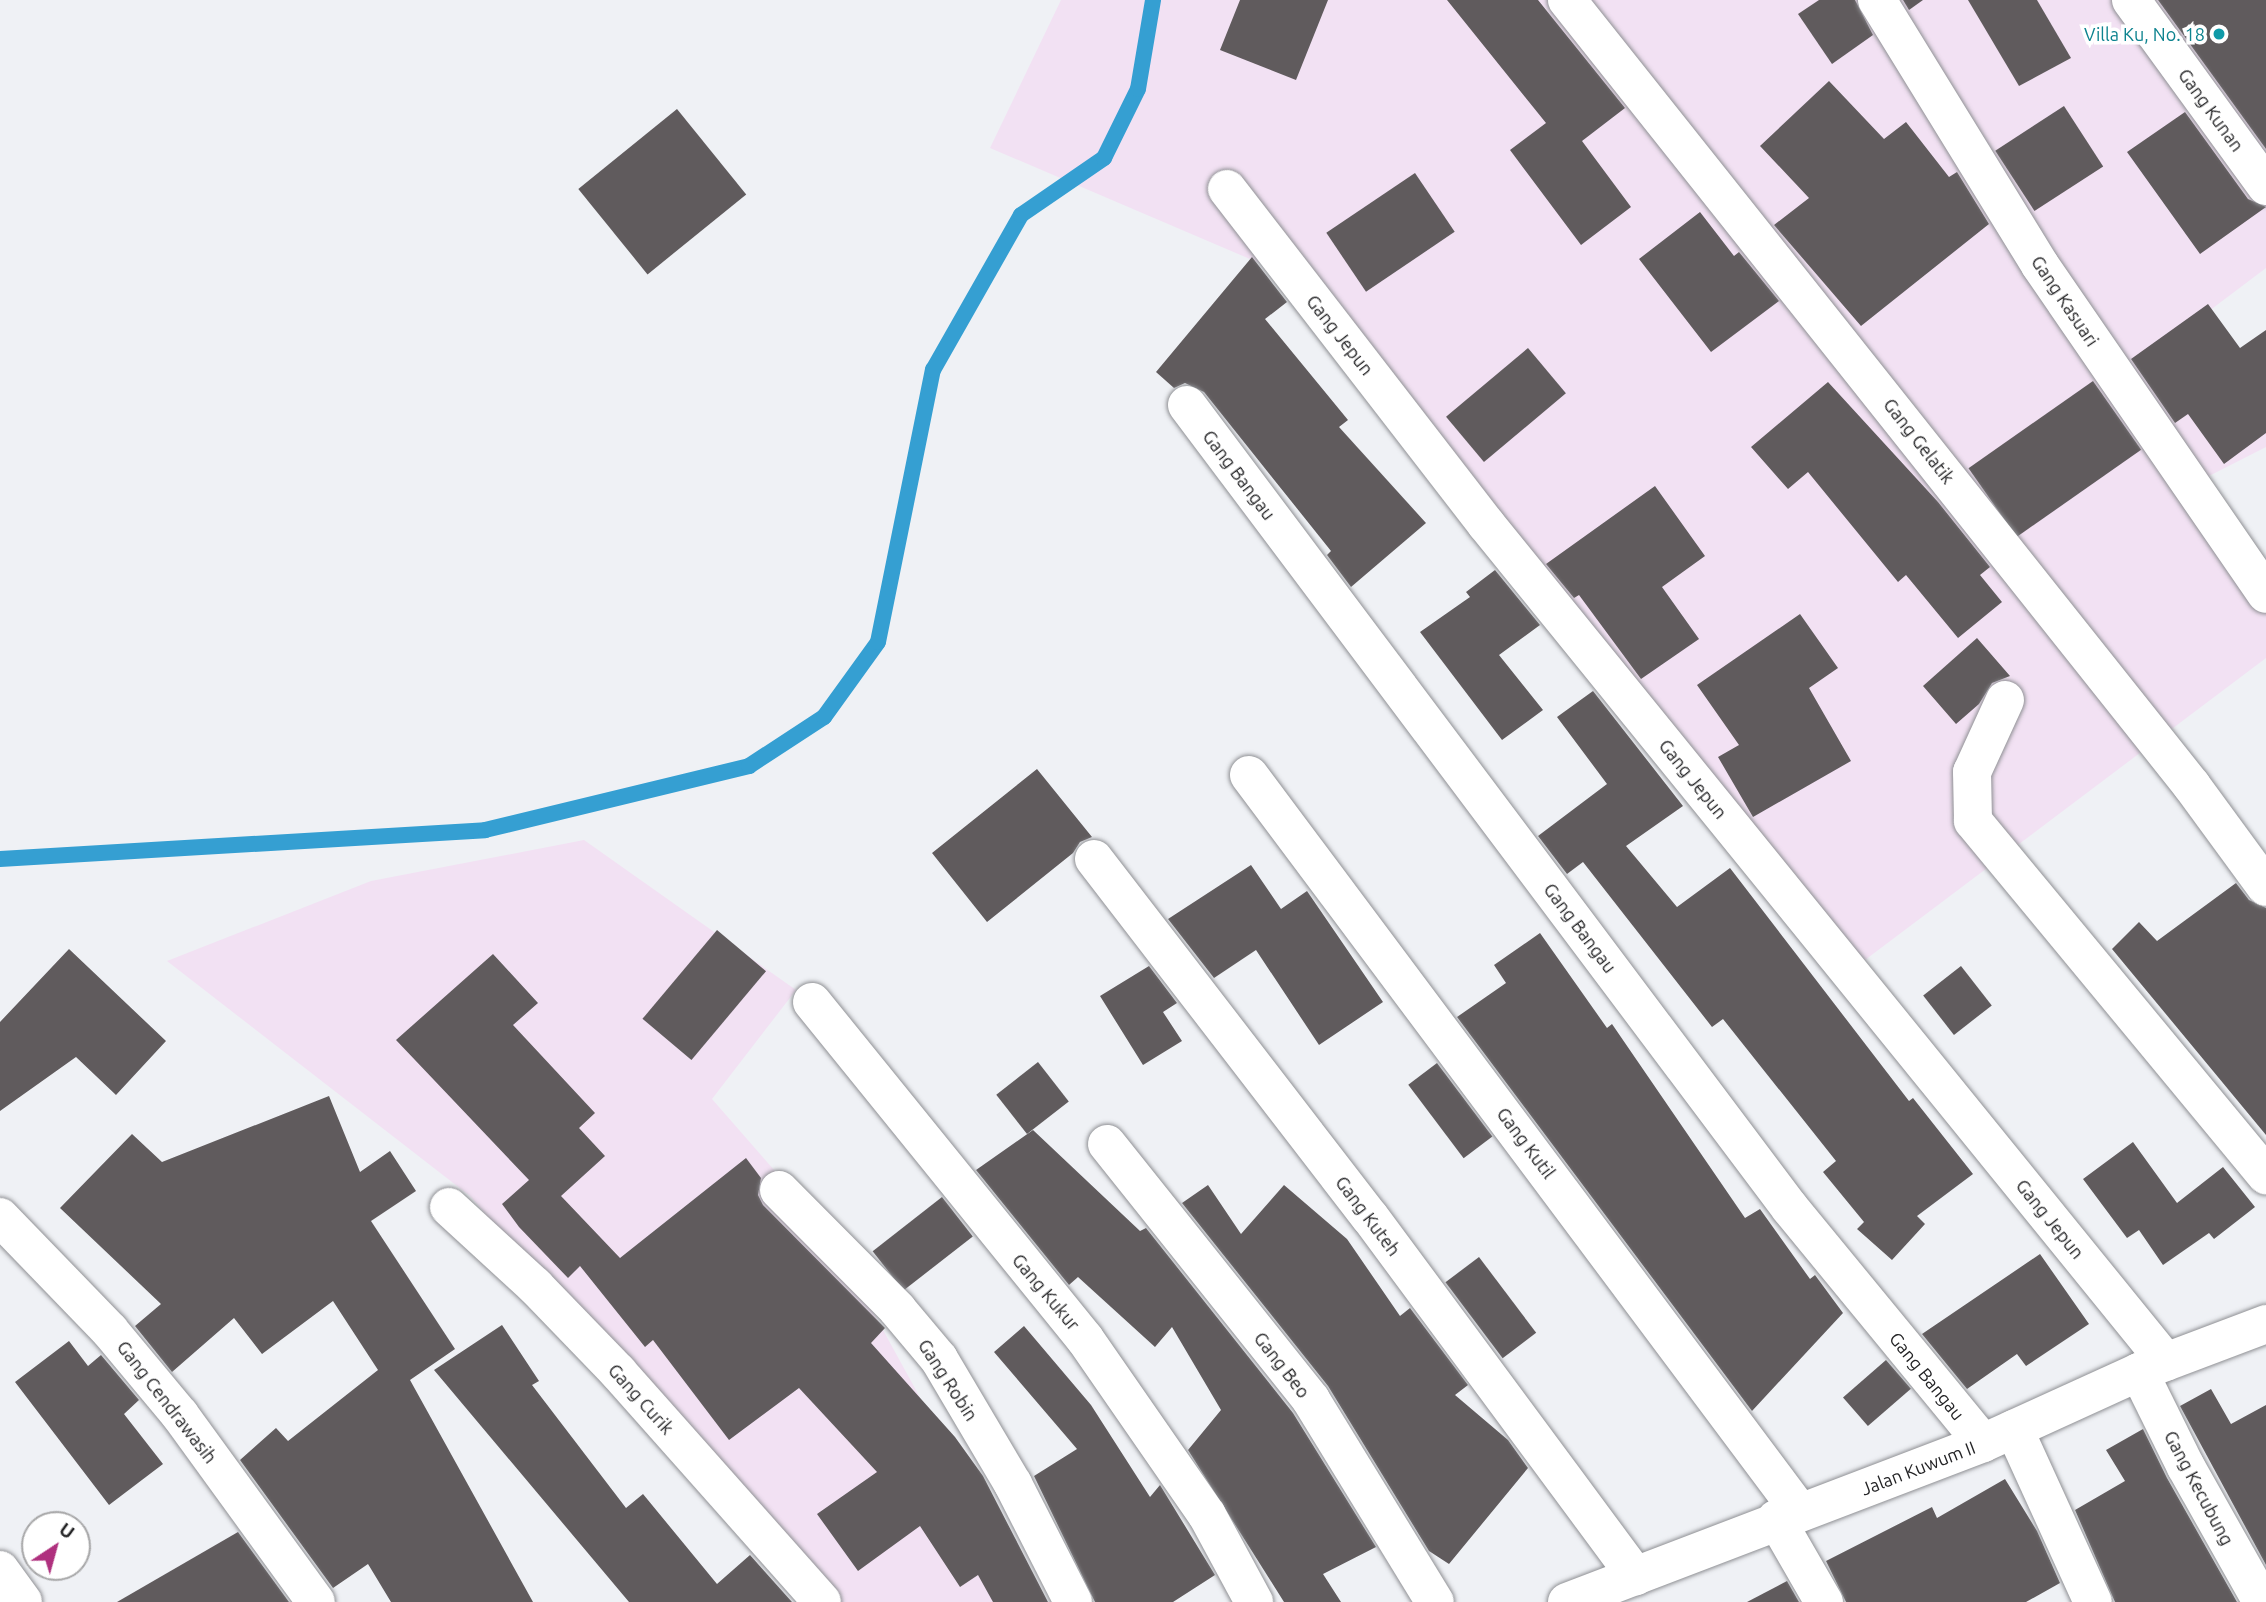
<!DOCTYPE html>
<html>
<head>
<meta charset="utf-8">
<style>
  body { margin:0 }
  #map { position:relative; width:2266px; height:1602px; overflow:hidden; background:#eff1f5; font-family:Ubuntu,sans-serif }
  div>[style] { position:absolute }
  .commercial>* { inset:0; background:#f2e1f3 }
  .stream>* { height:16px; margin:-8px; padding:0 8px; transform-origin:8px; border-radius:8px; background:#359fd2 }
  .building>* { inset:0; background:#605b5d; transform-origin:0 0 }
  .roads { filter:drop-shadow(0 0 2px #8f9094) drop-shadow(0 0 2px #8f9094) }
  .minor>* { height:38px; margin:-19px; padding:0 19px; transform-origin:19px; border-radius:19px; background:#fff }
  .dots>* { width:19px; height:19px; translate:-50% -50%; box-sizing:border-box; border:4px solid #fff; border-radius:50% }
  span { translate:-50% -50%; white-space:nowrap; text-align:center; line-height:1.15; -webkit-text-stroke:7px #fff; paint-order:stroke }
  .culture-label { font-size:18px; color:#0d838f }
  .right { translate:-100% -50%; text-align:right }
  .street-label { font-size:18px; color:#232325 }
  .north { position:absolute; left:21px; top:1511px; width:70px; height:70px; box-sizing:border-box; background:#fff; border:2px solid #a7a7a8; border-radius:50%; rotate:36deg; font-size:19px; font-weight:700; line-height:28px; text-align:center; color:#232325 }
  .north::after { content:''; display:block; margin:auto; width:24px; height:32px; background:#af307e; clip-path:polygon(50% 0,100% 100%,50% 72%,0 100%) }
</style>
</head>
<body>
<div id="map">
  <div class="commercial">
    <i style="clip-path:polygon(1061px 0,2266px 0,2266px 268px,2201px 317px,2266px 376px,2266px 447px,2205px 478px,2266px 559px,2266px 658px,1853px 969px,1271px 268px,990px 148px)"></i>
    <i style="clip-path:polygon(584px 840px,796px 990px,712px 1099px,831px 1235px,1032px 1602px,818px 1602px,470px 1196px,167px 961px,371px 881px)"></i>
  </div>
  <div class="stream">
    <i style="left:0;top:859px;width:486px;rotate:-3.4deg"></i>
    <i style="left:485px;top:830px;width:272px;rotate:-13.6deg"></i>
    <i style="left:749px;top:766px;width:90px;rotate:-33.2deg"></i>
    <i style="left:824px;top:717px;width:92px;rotate:-54.2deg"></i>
    <i style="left:878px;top:642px;width:278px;rotate:-78.6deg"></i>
    <i style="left:933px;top:370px;width:178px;rotate:-60.4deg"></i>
    <i style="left:1021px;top:215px;width:101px;rotate:-34.5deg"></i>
    <i style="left:1104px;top:158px;width:77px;rotate:-63.8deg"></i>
    <i style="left:1138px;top:89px;width:90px;rotate:-80.4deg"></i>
  </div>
  <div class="building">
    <i style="clip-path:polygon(1240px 0,1328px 0,1296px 80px,1220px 50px)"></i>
    <i style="clip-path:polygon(1447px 0,1538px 0,1625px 108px,1582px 141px,1631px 207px,1581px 245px,1510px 150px,1546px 123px)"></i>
    <i style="clip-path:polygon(1819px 0,1855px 0,1873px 35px,1832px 64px,1798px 14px)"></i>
    <i style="clip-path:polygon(1903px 0,1923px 0,1909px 10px)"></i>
    <i style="clip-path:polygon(1968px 0,2037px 0,2071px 58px,2019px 86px)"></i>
    <i style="clip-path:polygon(2158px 0,2266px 0,2266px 149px)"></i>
    <i style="clip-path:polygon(1829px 81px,1884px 139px,1906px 122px,1949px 177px,1957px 172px,1989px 224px,1861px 326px,1774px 225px,1809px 198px,1760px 146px)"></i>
    <i style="left:2064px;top:106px;width:72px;height:82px;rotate:57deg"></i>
    <i style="left:677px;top:109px;width:110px;height:127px;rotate:51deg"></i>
    <i style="clip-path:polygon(2185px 112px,2248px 199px,2266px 207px,2200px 254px,2127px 152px)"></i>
    <i style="left:1415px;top:173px;width:71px;height:107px;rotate:56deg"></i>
    <i style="clip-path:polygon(1700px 212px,1734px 256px,1739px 252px,1779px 301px,1711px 352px,1639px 259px)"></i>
    <i style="clip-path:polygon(1252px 257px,1287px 302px,1265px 319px,1348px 420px,1339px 427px,1426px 523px,1351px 587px,1327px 555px,1331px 551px,1204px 392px,1185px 383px,1174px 388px,1156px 372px)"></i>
    <i style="clip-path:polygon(2208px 304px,2240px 348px,2266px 330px,2266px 433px,2224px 464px,2188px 414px,2175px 423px,2131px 359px)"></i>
    <i style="left:1528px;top:348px;width:59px;height:107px;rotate:50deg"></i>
    <i style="left:2093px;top:381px;width:84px;height:152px;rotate:55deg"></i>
    <i style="clip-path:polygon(1828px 382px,1938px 502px,1990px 567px,1980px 575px,2002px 602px,1958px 638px,1906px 575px,1898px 582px,1808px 472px,1788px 489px,1751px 447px)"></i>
    <i style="clip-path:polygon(1655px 486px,1705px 556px,1662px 587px,1699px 639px,1641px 679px,1579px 595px,1574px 598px,1546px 564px)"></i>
    <i style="clip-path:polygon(1495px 570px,1540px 625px,1499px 655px,1543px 710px,1502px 740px,1420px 632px,1470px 597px,1466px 592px)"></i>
    <i style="clip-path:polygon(1800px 614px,1838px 668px,1809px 688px,1851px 761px,1753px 817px,1718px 757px,1739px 745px,1697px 685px)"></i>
    <i style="clip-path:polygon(1977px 638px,2010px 676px,1992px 683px,1979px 704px,1956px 724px,1923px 686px)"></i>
    <i style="clip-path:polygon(1593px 691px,1683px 806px,1626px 846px,1677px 907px,1730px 868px,1909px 1101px,1913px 1098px,1973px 1174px,1917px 1216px,1925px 1224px,1892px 1260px,1857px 1229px,1864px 1222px,1823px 1172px,1836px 1161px,1723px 1019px,1712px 1027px,1583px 862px,1567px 874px,1538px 836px,1607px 784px,1557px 717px)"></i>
    <i style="clip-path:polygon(1037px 769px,1092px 837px,1080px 842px,1073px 853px,987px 922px,932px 853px)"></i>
    <i style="clip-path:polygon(1251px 865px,1281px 909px,1307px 891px,1383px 1002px,1319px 1045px,1256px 950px,1214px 978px,1168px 919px)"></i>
    <i style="clip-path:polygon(2236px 883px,2249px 900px,2266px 908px,2266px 1135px,2112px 949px,2139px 922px,2157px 941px)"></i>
    <i style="left:717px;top:930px;width:64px;height:116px;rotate:40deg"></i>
    <i style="clip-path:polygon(1540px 933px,1607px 1028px,1612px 1024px,1745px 1218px,1760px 1209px,1810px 1279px,1815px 1275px,1843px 1313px,1752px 1411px,1457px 1017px,1506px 983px,1494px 965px)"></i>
    <i style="clip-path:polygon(69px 949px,166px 1041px,116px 1095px,76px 1057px,0 1111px,0 1022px)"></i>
    <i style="clip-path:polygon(493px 954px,538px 1003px,513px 1025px,595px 1113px,579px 1128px,605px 1156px,561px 1196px,620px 1258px,746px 1158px,761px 1178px,758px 1195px,763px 1205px,885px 1328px,871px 1343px,955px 1437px,983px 1476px,1048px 1602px,993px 1602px,978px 1575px,960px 1587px,920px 1526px,858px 1571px,817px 1514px,877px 1472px,799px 1388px,729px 1440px,653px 1340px,645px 1347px,580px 1266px,568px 1278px,519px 1227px,502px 1204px,529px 1180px,396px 1040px)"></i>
    <i style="clip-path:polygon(1149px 966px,1177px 1003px,1163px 1012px,1182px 1041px,1143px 1065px,1100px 996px)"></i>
    <i style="left:1961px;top:966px;width:50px;height:48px;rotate:52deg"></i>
    <i style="left:1038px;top:1062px;width:50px;height:53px;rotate:52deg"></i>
    <i style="left:1437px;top:1063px;width:92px;height:36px;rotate:53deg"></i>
    <i style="clip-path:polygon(329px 1096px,360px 1172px,390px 1151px,416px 1191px,371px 1221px,455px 1349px,410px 1380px,533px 1602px,391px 1602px,368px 1564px,333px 1588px,240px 1460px,276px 1428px,288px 1441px,378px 1370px,333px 1301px,262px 1354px,234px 1318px,172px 1372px,135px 1326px,161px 1304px,60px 1208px,132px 1134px,162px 1162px)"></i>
    <i style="clip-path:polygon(1033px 1130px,1140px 1231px,1146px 1228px,1293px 1413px,1376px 1547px,1323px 1574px,1341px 1602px,1284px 1602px,1188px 1450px,1221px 1410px,1172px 1327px,1155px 1347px,1078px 1277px,1069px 1285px,976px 1170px)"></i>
    <i style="clip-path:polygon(2133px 1142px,2177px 1203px,2223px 1167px,2255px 1207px,2214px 1239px,2209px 1233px,2163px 1265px,2139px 1230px,2127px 1238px,2083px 1179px)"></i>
    <i style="clip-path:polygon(1208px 1185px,1241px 1234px,1284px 1185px,1347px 1239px,1400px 1316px,1410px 1308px,1468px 1385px,1455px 1395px,1508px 1440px,1528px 1468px,1449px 1564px,1429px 1551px,1328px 1386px,1182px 1203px)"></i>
    <i style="left:942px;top:1197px;width:50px;height:88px;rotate:52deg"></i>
    <i style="clip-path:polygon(2040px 1254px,2089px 1324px,2026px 1366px,2017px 1354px,1967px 1389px,1922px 1334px)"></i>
    <i style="left:1479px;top:1257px;width:95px;height:42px;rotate:53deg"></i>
    <i style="clip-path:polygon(502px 1325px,539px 1381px,532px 1385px,626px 1508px,643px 1494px,717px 1584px,750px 1555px,792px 1602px,629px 1602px,434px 1370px)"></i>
    <i style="clip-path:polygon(1024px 1326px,1091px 1405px,1150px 1497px,1160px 1485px,1215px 1575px,1173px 1602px,1095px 1602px,1034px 1476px,1077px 1449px,994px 1352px)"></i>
    <i style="clip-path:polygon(69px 1341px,88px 1366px,101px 1355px,139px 1400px,124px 1414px,163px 1464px,109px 1505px,15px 1382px)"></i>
    <i style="left:1886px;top:1360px;width:38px;height:57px;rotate:49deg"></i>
    <i style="clip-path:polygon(2211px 1389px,2231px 1424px,2266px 1405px,2266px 1565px,2180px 1406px)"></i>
    <i style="clip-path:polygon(2143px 1429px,2167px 1478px,2237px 1602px,2115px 1602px,2075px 1510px,2125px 1481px,2106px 1450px)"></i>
    <i style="clip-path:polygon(2005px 1479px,2037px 1531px,2060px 1583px,2026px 1602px,1846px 1602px,1826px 1561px,1932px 1507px,1937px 1518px)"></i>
    <i style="clip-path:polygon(238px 1532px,289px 1602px,117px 1602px)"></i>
    <i style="clip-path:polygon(1787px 1581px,1799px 1602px,1747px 1602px)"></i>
  </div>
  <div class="roads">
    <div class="minor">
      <i style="left:1567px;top:0;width:1004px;rotate:51.51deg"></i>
      <i style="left:2192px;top:786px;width:125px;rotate:53.8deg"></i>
      <i style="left:1877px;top:0;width:311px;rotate:58.4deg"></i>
      <i style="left:2040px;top:265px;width:399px;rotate:55.5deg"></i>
      <i style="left:2131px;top:0;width:230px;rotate:54deg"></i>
      <i style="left:1227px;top:189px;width:423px;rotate:52.3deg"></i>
      <i style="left:1486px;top:524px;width:1079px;rotate:50.94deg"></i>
      <i style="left:1187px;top:405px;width:1004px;rotate:53.1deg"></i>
      <i style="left:1790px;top:1208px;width:304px;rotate:50.6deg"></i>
      <i style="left:2005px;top:700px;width:79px;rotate:114.6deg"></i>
      <i style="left:1972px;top:772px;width:49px;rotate:88.8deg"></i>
      <i style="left:1973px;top:821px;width:460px;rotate:50.4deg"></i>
      <i style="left:1249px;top:775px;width:920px;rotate:53.22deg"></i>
      <i style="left:1094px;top:859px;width:452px;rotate:52.4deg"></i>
      <i style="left:1370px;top:1217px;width:447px;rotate:53.5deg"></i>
      <i style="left:812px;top:1002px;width:434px;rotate:51deg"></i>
      <i style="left:1085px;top:1339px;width:214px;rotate:55.3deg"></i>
      <i style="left:1207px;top:1515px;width:99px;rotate:61.6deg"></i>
      <i style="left:1107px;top:1144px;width:327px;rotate:51.4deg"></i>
      <i style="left:1311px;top:1400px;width:237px;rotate:58.5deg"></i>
      <i style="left:779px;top:1190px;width:168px;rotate:45.2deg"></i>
      <i style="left:897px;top:1309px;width:65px;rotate:50deg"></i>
      <i style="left:939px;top:1359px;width:145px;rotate:59.4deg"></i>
      <i style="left:1013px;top:1484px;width:132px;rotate:63deg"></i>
      <i style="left:449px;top:1207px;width:117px;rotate:42.6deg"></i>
      <i style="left:535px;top:1286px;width:120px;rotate:46deg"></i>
      <i style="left:618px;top:1372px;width:307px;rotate:48.4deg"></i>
      <i style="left:0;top:1217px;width:158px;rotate:46deg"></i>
      <i style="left:110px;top:1331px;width:109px;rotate:50.2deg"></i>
      <i style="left:180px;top:1415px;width:231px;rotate:54deg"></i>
      <i style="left:2139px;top:1372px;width:106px;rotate:63.7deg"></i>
      <i style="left:2186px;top:1467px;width:155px;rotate:60.6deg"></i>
      <i style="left:2014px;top:1429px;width:190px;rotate:65.5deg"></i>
      <i style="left:1776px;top:1519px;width:96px;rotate:60deg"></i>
      <i style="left:0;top:1570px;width:39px;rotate:54deg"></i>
      <i style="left:1567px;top:1602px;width:445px;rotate:-20.9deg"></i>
      <i style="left:1983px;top:1443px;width:171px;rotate:-24.5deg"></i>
      <i style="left:2139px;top:1372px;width:136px;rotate:-20.7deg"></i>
    </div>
  </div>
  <div class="dots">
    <i style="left:2219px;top:34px;background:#0f9aa8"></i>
  </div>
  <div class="culture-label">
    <span class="right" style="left:2205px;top:34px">Villa Ku, No. 18</span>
  </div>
  <div class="street-label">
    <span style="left:2211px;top:110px;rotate:54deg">Gang Kunan</span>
    <span style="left:2065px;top:301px;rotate:56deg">Gang Kasuari</span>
    <span style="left:1340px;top:335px;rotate:52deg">Gang Jepun</span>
    <span style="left:1919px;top:441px;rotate:52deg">Gang Gelatik</span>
    <span style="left:1239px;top:475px;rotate:53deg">Gang Bangau</span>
    <span style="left:1693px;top:779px;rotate:51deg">Gang Jepun</span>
    <span style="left:1580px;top:928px;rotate:53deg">Gang Bangau</span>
    <span style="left:1526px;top:1143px;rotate:53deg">Gang Kutil</span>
    <span style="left:1368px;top:1216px;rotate:53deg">Gang Kuteh</span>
    <span style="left:2050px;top:1219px;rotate:51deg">Gang Jepun</span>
    <span style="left:1046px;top:1292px;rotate:50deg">Gang Kukur</span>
    <span style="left:1282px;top:1365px;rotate:52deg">Gang Beo</span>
    <span style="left:1927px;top:1376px;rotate:51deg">Gang Bangau</span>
    <span style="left:948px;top:1380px;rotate:57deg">Gang Robin</span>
    <span style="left:641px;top:1399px;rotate:48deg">Gang Curik</span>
    <span style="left:167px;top:1402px;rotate:52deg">Gang Cendrawasih</span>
    <span style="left:1918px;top:1468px;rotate:-21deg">Jalan Kuwum II</span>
    <span style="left:2199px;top:1488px;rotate:62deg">Gang Kecubung</span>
  </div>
  <div class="north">U</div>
</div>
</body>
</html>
